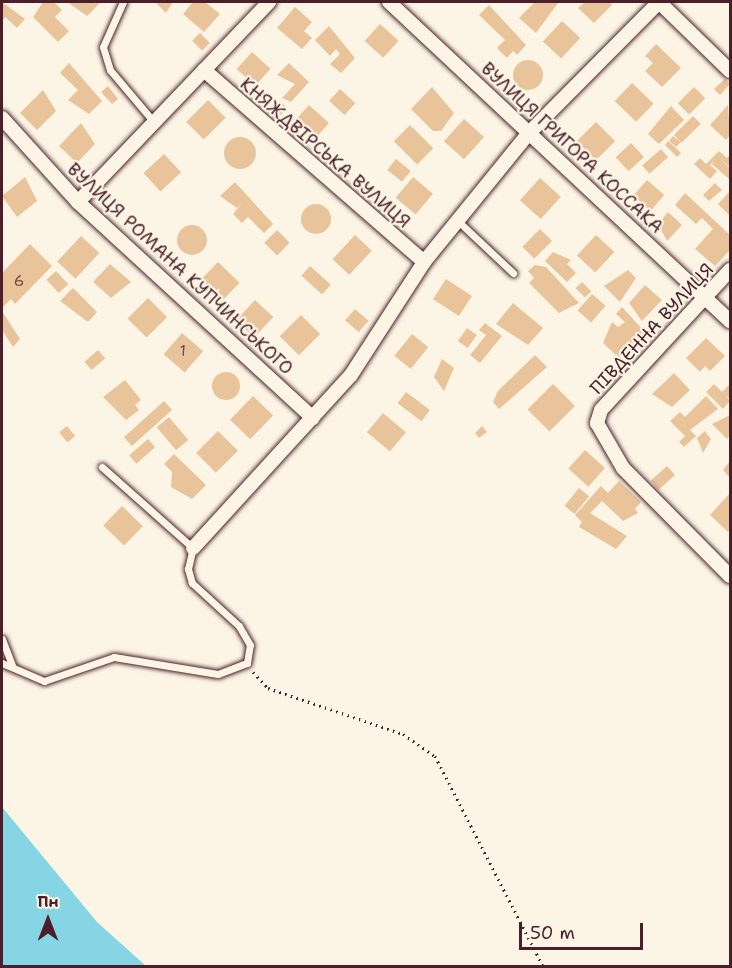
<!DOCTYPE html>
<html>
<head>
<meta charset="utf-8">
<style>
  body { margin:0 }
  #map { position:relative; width:732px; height:968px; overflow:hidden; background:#fcf5e5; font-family:"Shantell Sans",sans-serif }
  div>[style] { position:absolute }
  .water>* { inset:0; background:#86d5e4 }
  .building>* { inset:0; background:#e9c49a; transform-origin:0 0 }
  .round { border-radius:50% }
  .path>* { height:3px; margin-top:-1.5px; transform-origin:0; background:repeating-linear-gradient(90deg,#4a1f2b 0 1.5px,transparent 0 6px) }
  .roads { filter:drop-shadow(0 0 2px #4a1f2b) drop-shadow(0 0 2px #4a1f2b) }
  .service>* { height:7px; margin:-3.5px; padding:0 3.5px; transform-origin:3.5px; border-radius:3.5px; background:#fcf5e5 }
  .minor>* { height:14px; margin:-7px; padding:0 7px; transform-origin:7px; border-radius:7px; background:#fcf5e5 }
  span { translate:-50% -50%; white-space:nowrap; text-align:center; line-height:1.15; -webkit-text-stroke:4.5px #fcf5e5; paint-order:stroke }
  .number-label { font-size:15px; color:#724847 }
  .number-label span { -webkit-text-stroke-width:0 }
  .street-label { font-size:18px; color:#4a1f2b }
  .frame { position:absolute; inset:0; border:3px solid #4a1f2b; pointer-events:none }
  .north { position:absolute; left:18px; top:890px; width:60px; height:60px; -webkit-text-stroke:4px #fcf5e5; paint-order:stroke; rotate:0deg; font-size:16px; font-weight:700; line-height:24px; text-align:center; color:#4a1f2b }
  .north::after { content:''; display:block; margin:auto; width:21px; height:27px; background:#4a1f2b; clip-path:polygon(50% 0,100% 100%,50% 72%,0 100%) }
  .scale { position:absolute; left:519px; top:923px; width:124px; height:27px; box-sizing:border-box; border:3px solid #4a1f2b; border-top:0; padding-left:8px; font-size:18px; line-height:21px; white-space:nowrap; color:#4a1f2b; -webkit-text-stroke:4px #fcf5e5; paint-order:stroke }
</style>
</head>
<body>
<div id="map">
  <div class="water">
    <i style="clip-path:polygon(2px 807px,97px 922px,146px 966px,2px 966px)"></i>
  </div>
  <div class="building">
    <i style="clip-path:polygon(2px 2px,25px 19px,17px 28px,5px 17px,2px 22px)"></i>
    <i style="clip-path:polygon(43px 2px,54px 2px,62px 10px,55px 17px,69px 31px,58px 42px,33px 17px)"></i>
    <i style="clip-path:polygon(67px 2px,101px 2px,87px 16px)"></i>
    <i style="clip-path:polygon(155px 2px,173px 2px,166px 13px)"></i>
    <i style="clip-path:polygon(193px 2px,205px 2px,220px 14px,204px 32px,183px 14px)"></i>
    <i style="clip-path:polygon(535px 2px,558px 3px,536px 33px,519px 18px)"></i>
    <i style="clip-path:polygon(585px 2px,609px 2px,612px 5px,594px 23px,578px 8px)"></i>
    <i style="clip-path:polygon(489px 5px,526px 45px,517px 55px,513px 51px,507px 58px,497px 48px,505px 40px,479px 15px)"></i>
    <i style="clip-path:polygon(295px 7px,312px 22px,304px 31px,312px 38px,302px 49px,277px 28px)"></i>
    <i style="left:562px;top:21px;width:25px;height:28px;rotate:43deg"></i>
    <i style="left:380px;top:24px;width:25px;height:23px;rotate:42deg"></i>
    <i style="clip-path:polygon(329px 26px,355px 58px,341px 73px,330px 64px,340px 54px,336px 49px,330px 56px,315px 40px)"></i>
    <i style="left:200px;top:33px;width:14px;height:11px;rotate:45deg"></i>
    <i style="clip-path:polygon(656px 44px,681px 68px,662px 87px,645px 71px,653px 63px,645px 56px)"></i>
    <i style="left:252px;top:52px;width:25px;height:23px;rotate:42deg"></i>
    <i class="round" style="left:513px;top:60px;width:30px;height:30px"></i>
    <i style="clip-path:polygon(69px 63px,102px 101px,89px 114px,68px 100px,78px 90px,60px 73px)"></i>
    <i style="clip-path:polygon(289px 63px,309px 82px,291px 102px,282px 98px,295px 84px,277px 75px)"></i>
    <i style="clip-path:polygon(725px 79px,730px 84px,720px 95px,714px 89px)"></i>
    <i style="left:632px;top:83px;width:30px;height:25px;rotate:44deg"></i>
    <i style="clip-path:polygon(108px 86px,118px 99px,112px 104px,101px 92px)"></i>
    <i style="clip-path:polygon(432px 87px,454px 113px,441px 131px,433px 131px,411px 109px)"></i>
    <i style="left:694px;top:87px;width:16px;height:23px;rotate:45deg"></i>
    <i style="left:340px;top:89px;width:21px;height:16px;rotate:43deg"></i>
    <i style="clip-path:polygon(43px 90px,56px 111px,37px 130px,20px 113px)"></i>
    <i style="left:208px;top:100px;width:25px;height:31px;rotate:45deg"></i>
    <i style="left:280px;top:101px;width:10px;height:15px;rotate:45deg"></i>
    <i style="left:309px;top:105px;width:27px;height:23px;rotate:42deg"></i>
    <i style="clip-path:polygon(728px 105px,730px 135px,726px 140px,710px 125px)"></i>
    <i style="clip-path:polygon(671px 106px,684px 120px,659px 144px,648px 134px)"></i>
    <i style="left:693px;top:116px;width:11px;height:27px;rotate:45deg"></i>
    <i style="left:464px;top:119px;width:27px;height:30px;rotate:42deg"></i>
    <i style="left:596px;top:122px;width:27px;height:27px;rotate:45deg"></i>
    <i style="clip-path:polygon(81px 123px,95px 144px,77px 163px,59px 146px)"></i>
    <i style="left:410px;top:125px;width:33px;height:23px;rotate:45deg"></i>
    <i style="clip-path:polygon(673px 136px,681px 142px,676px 147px,669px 141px)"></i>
    <i class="round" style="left:224px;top:137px;width:32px;height:32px"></i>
    <i style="clip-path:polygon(668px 141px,681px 153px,677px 157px,665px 145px)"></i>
    <i style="left:631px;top:143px;width:19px;height:21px;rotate:47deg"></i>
    <i style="left:661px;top:149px;width:11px;height:25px;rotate:49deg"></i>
    <i style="clip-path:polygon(719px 151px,727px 158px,730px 155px,730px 167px,718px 157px,730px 168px,730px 180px,712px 164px,716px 159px,710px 165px,717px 171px,710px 179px,694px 164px,700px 158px,706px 164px)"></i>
    <i style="left:164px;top:154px;width:25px;height:28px;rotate:47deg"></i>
    <i style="left:396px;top:159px;width:19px;height:14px;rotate:39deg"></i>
    <i style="clip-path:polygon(25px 177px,37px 201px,17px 217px,2px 196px)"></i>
    <i style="left:413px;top:177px;width:26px;height:27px;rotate:40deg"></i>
    <i style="left:540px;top:178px;width:28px;height:30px;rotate:42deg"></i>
    <i style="left:647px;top:180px;width:23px;height:21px;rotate:41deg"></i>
    <i style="clip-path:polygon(235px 182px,273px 224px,264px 233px,248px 217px,242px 223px,233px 214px,242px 203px,237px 208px,220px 196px)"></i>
    <i style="clip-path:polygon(715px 183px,722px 190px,709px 201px,703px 195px)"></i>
    <i style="clip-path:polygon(730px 191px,730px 216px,718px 204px)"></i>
    <i style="clip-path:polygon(685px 193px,730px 235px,730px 250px,715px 266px,695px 249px,713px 229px,702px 218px,696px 224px,675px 205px)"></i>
    <i class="round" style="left:301px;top:204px;width:30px;height:30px"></i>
    <i style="clip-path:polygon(668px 212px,682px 225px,667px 241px,658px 224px)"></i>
    <i class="round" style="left:177px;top:225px;width:30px;height:30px"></i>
    <i style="left:540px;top:229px;width:17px;height:25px;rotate:45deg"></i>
    <i style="left:277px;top:230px;width:18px;height:18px;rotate:45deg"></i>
    <i style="left:355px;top:235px;width:23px;height:33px;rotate:43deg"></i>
    <i style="left:596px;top:235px;width:25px;height:28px;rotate:43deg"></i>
    <i style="left:81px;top:236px;width:25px;height:35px;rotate:43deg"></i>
    <i style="clip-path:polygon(30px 244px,52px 266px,15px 304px,11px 299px,2px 308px,2px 273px)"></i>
    <i style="clip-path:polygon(553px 252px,571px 260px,567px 264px,576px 273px,567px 282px,545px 261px)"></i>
    <i style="left:218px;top:262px;width:30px;height:28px;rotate:44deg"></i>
    <i style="clip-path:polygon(110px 264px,131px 282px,111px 298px,93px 282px)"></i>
    <i style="clip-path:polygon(535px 265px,546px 267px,579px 303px,559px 313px,529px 283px,534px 278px,528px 271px)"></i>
    <i style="left:310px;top:266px;width:28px;height:13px;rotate:42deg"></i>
    <i style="clip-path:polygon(628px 270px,636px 278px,620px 302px,604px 286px)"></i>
    <i style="left:56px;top:271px;width:18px;height:13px;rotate:47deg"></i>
    <i style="left:446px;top:279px;width:31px;height:24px;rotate:33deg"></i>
    <i style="left:582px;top:282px;width:13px;height:9px;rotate:45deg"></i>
    <i style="clip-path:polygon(645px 285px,662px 300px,642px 321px,629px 303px)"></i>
    <i style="clip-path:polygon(73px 288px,97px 312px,88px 322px,60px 301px)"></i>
    <i style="left:592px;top:294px;width:18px;height:22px;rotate:41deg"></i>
    <i style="left:148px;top:298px;width:27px;height:29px;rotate:45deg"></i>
    <i style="left:255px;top:300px;width:25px;height:28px;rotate:43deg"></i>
    <i style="clip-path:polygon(513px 303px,543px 328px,528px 345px,496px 324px)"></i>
    <i style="clip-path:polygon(622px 307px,644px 331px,619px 358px,603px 343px,612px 322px,618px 327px,625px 322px,616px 314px)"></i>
    <i style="left:355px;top:309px;width:18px;height:15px;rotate:41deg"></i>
    <i style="clip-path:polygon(2px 311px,20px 339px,13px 347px,2px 330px)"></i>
    <i style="left:301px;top:315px;width:27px;height:30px;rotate:45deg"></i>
    <i style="clip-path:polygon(485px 323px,502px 336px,480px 363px,470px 355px,486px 335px,479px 330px)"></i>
    <i style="left:467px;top:328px;width:12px;height:16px;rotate:35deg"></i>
    <i style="left:182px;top:333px;width:28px;height:28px;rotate:41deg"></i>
    <i style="left:412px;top:334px;width:21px;height:28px;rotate:39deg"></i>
    <i style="clip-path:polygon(706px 338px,725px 356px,710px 371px,705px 366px,700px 372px,686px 358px)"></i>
    <i style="left:98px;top:350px;width:11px;height:18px;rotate:49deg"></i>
    <i style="clip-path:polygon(535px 355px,547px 367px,499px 409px,493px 402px,498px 391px)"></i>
    <i style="clip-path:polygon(442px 359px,454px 368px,444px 391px,434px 377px)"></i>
    <i class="round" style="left:212px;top:372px;width:28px;height:28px"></i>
    <i style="clip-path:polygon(674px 373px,690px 390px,672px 407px,652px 394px)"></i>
    <i style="clip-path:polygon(125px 380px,141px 400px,135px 405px,139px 410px,126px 420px,103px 397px)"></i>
    <i style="left:553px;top:384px;width:31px;height:36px;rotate:45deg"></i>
    <i style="clip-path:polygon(714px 384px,722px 392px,730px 384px,730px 399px,726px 396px,730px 401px,723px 409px,706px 392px)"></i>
    <i style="left:406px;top:392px;width:30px;height:14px;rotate:37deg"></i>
    <i style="left:253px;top:396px;width:28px;height:33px;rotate:44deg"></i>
    <i style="clip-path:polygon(706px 396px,718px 409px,690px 430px,696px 436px,684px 447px,679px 442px,685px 436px,670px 421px,680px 412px,685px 417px)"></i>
    <i style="left:164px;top:401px;width:12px;height:54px;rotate:48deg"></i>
    <i style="left:383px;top:413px;width:30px;height:25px;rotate:40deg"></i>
    <i style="clip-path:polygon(730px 415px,730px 435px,727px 439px,712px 424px)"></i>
    <i style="left:169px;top:417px;width:30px;height:16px;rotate:50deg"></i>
    <i style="left:67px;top:426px;width:13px;height:10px;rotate:51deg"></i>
    <i style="clip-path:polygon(482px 426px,487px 432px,479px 438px,475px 433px)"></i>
    <i style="left:218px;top:431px;width:28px;height:31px;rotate:45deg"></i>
    <i style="clip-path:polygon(705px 431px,711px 439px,703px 453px,697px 438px)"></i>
    <i style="left:148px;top:439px;width:11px;height:25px;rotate:49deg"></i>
    <i style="left:585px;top:450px;width:27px;height:25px;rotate:42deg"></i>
    <i style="clip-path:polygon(174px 454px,206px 485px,192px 499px,171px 487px,172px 472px,164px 464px)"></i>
    <i style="clip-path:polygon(730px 461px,730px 478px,723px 470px)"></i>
    <i style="left:667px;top:466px;width:12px;height:22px;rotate:48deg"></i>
    <i style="clip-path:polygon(619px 481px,641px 502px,635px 509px,638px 513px,623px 521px,602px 501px,590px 513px,627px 536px,616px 549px,579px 527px,582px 522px,575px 515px,601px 486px,608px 493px)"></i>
    <i style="left:579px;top:488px;width:13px;height:23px;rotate:39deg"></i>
    <i style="clip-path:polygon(729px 494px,730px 529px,728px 532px,710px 515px)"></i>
    <i style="left:122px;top:506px;width:29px;height:27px;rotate:44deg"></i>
  </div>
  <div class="path">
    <i style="left:253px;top:672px;width:22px;rotate:47deg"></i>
    <i style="left:268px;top:688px;width:143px;rotate:18.8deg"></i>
    <i style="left:403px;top:734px;width:39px;rotate:35deg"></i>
    <i style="left:435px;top:756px;width:236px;rotate:62.8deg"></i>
  </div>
  <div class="roads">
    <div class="service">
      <i style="left:123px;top:2px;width:49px;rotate:114deg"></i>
      <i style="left:103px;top:47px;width:24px;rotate:73deg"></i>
      <i style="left:110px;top:70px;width:68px;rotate:49.8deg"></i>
      <i style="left:460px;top:223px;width:73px;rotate:43.3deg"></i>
      <i style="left:2px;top:639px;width:30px;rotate:69deg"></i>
      <i style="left:2px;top:663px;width:46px;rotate:23.2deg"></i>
      <i style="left:44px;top:681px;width:74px;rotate:-18.9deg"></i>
      <i style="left:114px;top:657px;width:105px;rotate:9.3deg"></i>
      <i style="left:218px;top:674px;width:31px;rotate:-21deg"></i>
      <i style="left:247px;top:663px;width:18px;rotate:-81deg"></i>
      <i style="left:250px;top:645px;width:22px;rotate:-120deg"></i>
      <i style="left:239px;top:626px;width:64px;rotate:-137.5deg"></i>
      <i style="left:192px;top:583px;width:15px;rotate:-106deg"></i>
      <i style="left:188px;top:569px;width:22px;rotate:-77deg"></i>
      <i style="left:193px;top:548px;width:122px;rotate:-138.3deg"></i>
    </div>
    <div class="minor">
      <i style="left:389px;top:2px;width:467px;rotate:43.1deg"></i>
      <i style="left:659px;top:2px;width:99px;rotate:44.2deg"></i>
      <i style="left:204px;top:70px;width:292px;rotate:41.1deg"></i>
      <i style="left:2px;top:118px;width:113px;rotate:47.9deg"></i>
      <i style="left:78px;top:202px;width:319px;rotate:42.6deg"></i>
      <i style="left:78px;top:202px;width:277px;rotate:-46.3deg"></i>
      <i style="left:730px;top:270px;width:190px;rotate:132.7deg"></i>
      <i style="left:601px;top:410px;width:14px;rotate:107deg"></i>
      <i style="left:597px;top:423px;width:52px;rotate:60deg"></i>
      <i style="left:623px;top:468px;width:152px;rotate:45.3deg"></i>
      <i style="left:193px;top:548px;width:234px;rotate:-47.6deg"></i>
      <i style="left:351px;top:375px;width:135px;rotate:-57.1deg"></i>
      <i style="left:424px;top:262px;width:166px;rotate:-50.9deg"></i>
      <i style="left:529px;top:133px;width:185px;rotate:-45.2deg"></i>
    </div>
  </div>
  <div class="number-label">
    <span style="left:19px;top:282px">6</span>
    <span style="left:183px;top:352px">1</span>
  </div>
  <div class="street-label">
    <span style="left:572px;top:148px;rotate:43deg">ВУЛИЦЯ ГРИГОРА КОССАКА</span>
    <span style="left:325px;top:153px;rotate:41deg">КНЯЖДВІРСЬКА ВУЛИЦЯ</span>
    <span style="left:180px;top:269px;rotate:43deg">ВУЛИЦЯ РОМАНА КУПЧИНСЬКОГО</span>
    <span style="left:652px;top:329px;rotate:-47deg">ПІВДЕННА ВУЛИЦЯ</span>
  </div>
  <div class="frame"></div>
  <div class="north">Пн</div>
  <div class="scale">50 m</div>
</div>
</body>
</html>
